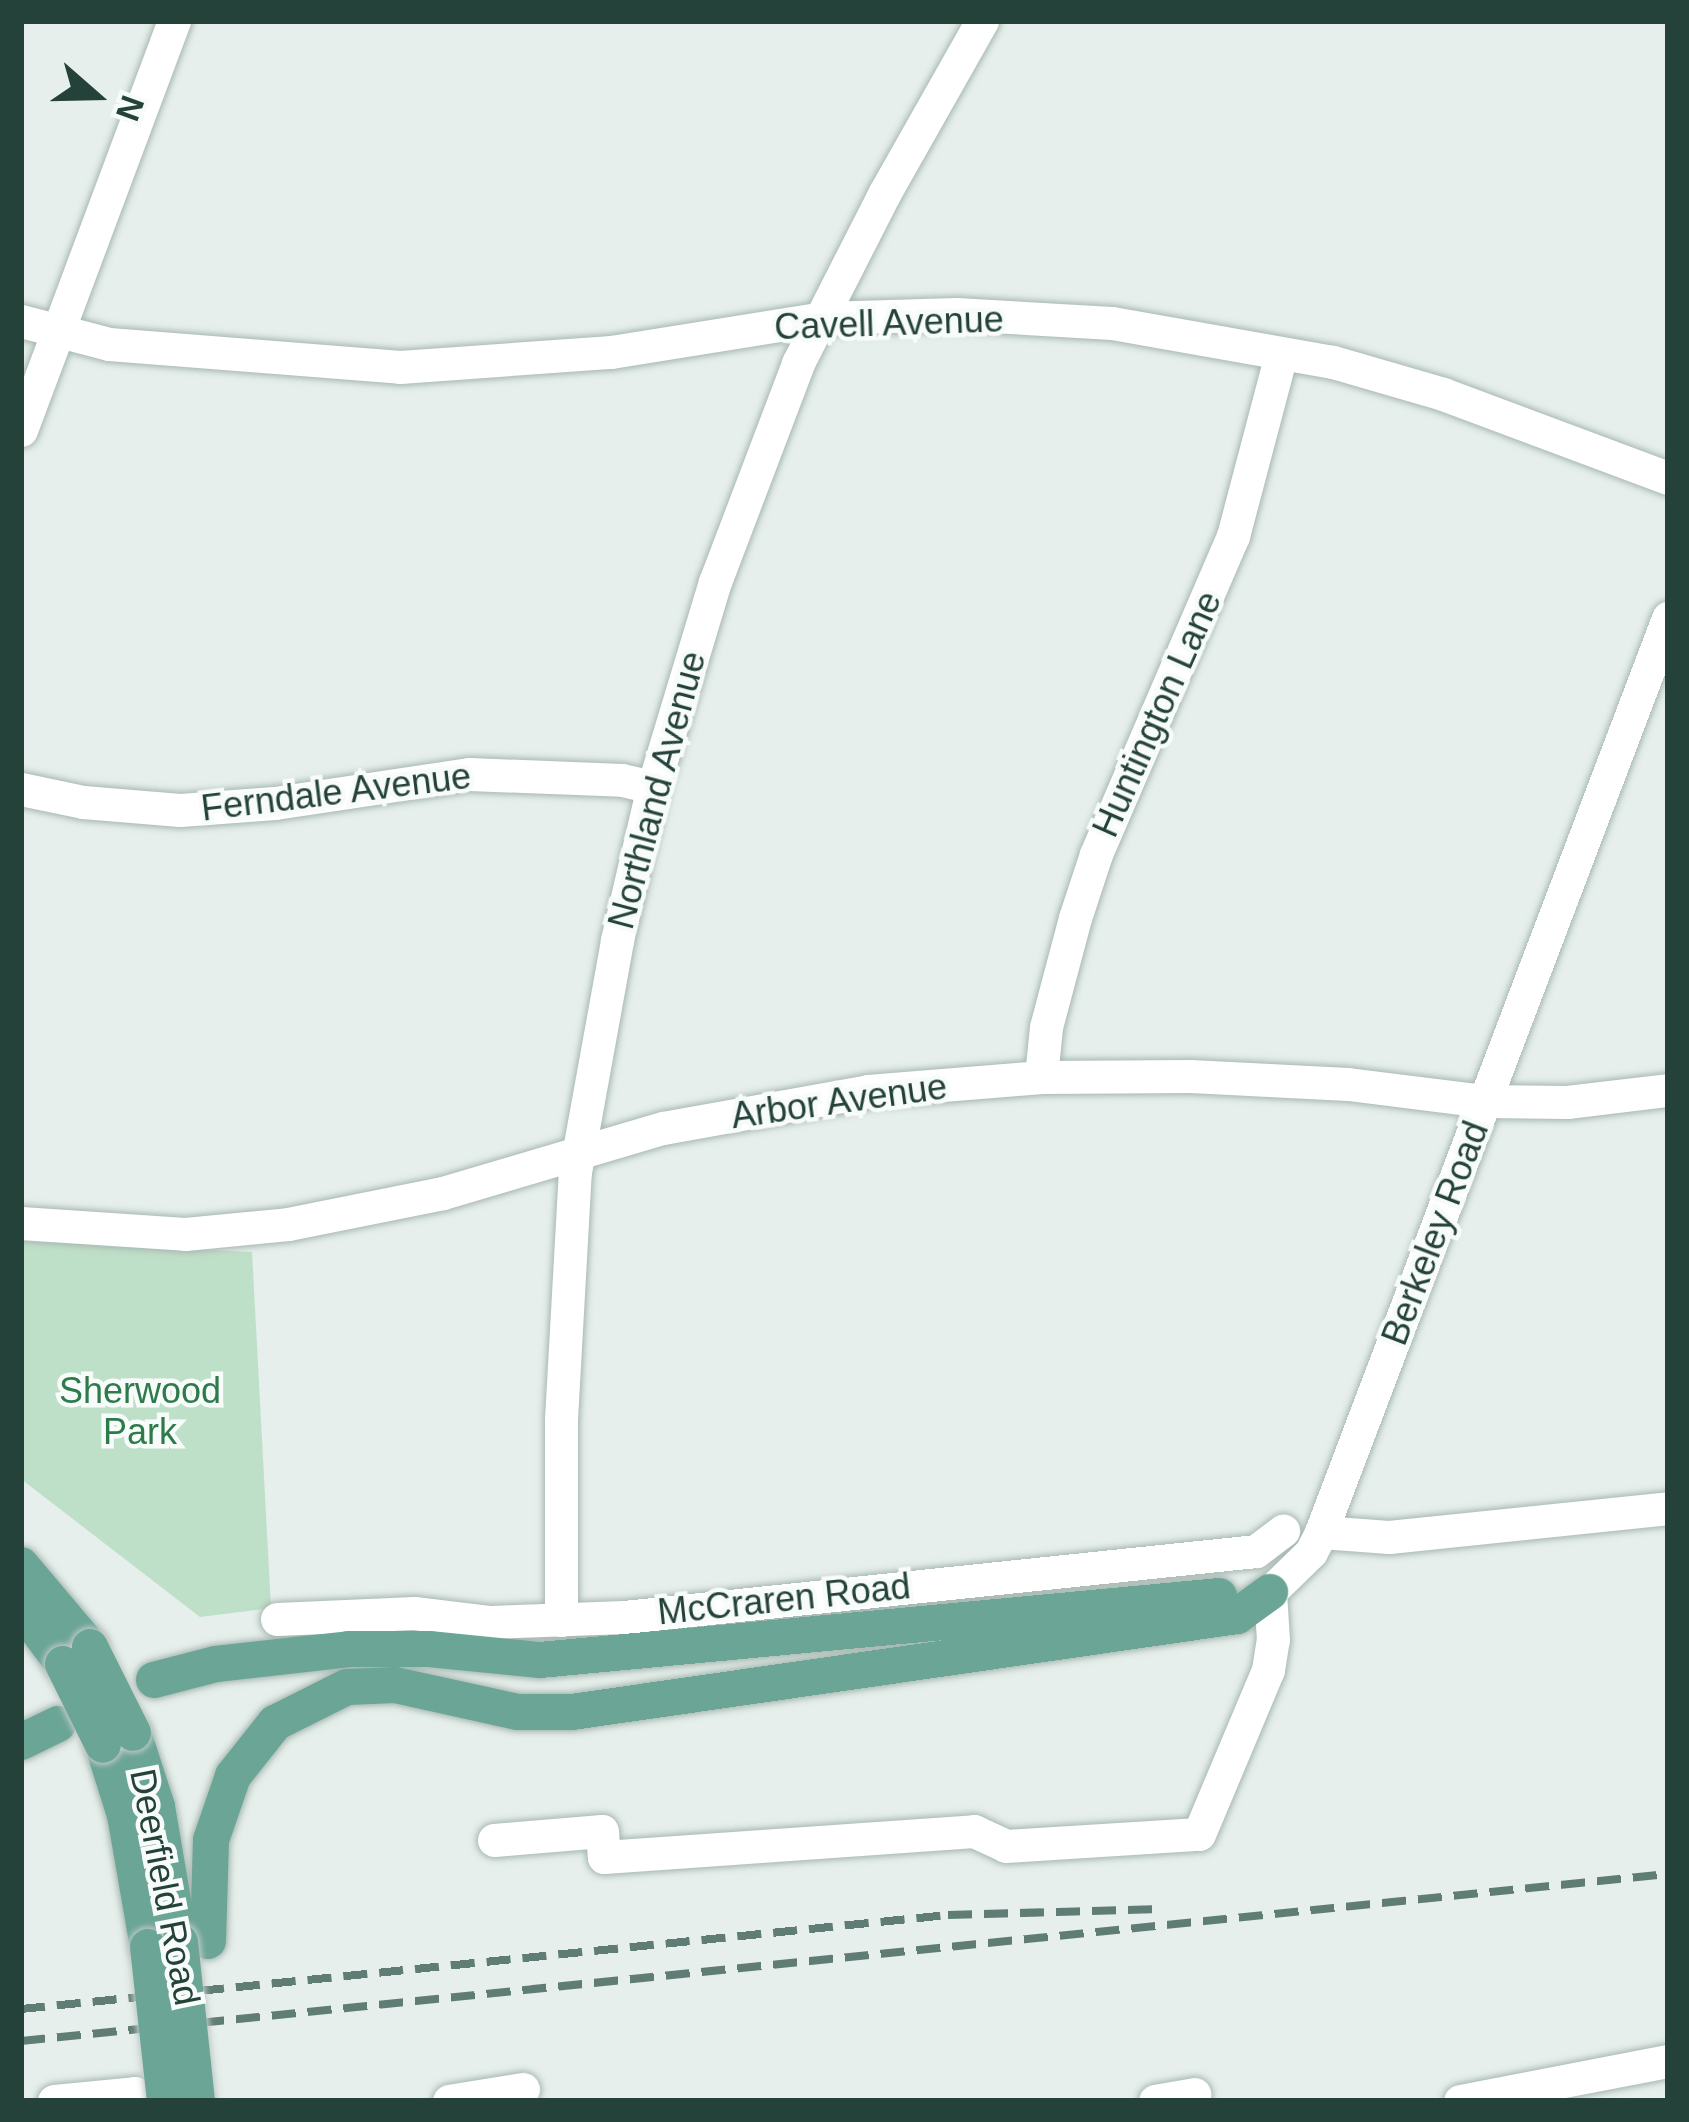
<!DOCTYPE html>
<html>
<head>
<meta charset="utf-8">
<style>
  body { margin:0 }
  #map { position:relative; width:1689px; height:2122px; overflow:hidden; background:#e6efeb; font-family:Helvetica,sans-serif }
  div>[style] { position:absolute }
  .green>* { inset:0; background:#bfe0c8 }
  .roads { filter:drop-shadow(0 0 3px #a8b8b2) drop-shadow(0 0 3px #a8b8b2) }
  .minor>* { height:33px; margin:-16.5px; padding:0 16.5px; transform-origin:16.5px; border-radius:16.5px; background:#fff }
  .major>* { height:36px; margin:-18px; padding:0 18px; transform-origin:18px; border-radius:18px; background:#6aa596 }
  .rail>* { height:8px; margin-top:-4px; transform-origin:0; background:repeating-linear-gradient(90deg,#5f7d75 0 24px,transparent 0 36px) }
  .bridges { filter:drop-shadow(0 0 3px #c2cac8) drop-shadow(0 0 3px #c2cac8) }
  .major-bridge>* { height:36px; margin:-18px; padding:0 18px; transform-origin:18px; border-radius:18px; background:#6aa596 }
  span { translate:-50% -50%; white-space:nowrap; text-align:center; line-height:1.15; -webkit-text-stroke:9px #f7fbf9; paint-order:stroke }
  .street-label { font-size:36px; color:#24423a }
  .park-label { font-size:36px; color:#2d7a4b }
  .frame { position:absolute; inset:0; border:24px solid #24423a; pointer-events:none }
  .north { position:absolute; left:36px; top:36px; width:120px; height:120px; -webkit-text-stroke:9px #f7fbf9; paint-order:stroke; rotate:110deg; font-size:33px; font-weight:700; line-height:48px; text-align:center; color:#24423a }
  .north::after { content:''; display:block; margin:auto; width:42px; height:54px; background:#24423a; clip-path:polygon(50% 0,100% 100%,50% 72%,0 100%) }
</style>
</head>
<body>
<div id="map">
  <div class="green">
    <i style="clip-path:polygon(21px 1241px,252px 1252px,271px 1608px,200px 1617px,21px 1479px)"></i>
  </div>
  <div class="roads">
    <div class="minor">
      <i style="left:21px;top:321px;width:91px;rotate:14.6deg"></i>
      <i style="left:109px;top:344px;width:292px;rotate:4.5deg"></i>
      <i style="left:400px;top:367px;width:212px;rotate:-4.1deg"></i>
      <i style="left:611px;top:352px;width:215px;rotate:-9.1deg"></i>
      <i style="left:823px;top:318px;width:133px;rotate:-1.7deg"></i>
      <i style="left:956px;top:314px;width:156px;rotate:3.3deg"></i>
      <i style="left:1112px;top:323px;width:224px;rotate:10deg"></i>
      <i style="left:1333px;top:362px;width:115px;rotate:16.2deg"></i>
      <i style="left:1443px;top:394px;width:240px;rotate:20.5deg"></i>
      <i style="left:21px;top:430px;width:437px;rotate:-69.5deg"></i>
      <i style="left:21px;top:789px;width:63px;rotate:11.8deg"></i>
      <i style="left:83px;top:802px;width:97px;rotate:4.7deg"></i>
      <i style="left:180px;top:810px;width:95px;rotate:-4.2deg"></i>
      <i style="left:275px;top:803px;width:196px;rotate:-8.5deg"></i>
      <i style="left:469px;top:774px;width:153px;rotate:2.2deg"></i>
      <i style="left:622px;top:780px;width:32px;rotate:13deg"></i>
      <i style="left:1041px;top:1077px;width:50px;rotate:-84.3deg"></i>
      <i style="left:1046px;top:1027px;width:113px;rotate:-75.1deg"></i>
      <i style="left:1075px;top:918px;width:67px;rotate:-71.8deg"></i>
      <i style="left:1096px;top:854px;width:346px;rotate:-66.7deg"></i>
      <i style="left:1233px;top:536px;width:188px;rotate:-75.2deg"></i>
      <i style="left:21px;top:1223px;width:164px;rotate:3.8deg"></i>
      <i style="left:185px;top:1234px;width:103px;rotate:-5.5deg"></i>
      <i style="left:288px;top:1224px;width:158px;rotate:-11.3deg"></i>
      <i style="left:443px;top:1193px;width:229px;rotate:-16.5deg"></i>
      <i style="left:663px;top:1128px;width:208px;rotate:-10.2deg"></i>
      <i style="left:868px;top:1091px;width:174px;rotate:-4.6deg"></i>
      <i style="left:1041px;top:1077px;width:149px;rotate:-0.4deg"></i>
      <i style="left:1190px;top:1076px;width:158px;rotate:2.9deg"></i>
      <i style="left:1348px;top:1084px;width:138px;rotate:7.1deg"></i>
      <i style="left:1485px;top:1101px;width:82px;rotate:0.7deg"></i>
      <i style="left:1567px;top:1102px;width:102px;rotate:-6.8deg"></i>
      <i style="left:1321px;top:1532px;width:68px;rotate:4.2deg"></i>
      <i style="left:1389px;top:1537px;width:281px;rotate:-5.9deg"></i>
      <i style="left:277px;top:1619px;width:137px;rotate:-2.5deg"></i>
      <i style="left:414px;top:1613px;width:77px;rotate:6.8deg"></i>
      <i style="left:490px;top:1622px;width:134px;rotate:-2.1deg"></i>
      <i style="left:624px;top:1617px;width:635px;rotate:-5.96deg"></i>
      <i style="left:1256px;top:1551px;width:34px;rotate:-37deg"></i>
      <i style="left:561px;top:1620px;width:201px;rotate:-90deg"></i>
      <i style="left:561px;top:1419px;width:247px;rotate:-86.8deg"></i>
      <i style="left:575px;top:1172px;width:236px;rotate:-79.7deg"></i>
      <i style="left:617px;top:940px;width:157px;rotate:-76.8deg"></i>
      <i style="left:653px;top:787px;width:214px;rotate:-73.2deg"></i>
      <i style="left:715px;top:582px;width:234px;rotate:-69.2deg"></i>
      <i style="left:798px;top:363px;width:190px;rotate:-63deg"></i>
      <i style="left:884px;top:194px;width:199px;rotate:-60.5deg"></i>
      <i style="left:494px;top:1840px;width:108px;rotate:-4.8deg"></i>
      <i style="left:602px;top:1831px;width:26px;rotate:86deg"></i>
      <i style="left:604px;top:1857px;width:371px;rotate:-4deg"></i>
      <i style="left:974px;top:1831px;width:35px;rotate:25deg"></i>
      <i style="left:1006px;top:1846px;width:193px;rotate:-3.6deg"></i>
      <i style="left:1199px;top:1834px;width:178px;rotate:-67.2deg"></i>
      <i style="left:1268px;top:1670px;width:30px;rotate:-81deg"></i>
      <i style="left:1273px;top:1640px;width:48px;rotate:-93.6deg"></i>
      <i style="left:1270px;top:1592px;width:57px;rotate:-44.3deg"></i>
      <i style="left:1311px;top:1552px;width:22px;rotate:-63deg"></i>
      <i style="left:1321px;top:1532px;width:978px;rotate:-69.21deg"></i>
      <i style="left:54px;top:2101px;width:81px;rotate:-5.6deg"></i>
      <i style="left:135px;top:2093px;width:14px;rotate:36deg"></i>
      <i style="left:449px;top:2101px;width:75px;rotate:-9.2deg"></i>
      <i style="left:1155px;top:2101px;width:40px;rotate:-10deg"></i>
      <i style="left:1460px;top:2101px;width:212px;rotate:-10.9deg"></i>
    </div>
    <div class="major">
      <i style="left:21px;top:1565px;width:107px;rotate:49.9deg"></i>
      <i style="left:21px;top:1608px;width:70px;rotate:53.1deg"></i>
      <i style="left:154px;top:1680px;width:64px;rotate:-14.5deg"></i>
      <i style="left:216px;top:1664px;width:134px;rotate:-6.4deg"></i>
      <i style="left:349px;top:1649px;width:80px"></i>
      <i style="left:429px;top:1649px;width:112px;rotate:5.7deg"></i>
      <i style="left:540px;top:1660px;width:682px;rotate:-5.38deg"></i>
      <i style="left:133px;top:1733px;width:78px;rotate:72deg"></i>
      <i style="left:157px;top:1807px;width:137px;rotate:80.3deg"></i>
      <i style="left:21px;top:1742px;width:41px;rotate:-25.9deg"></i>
      <i style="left:103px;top:1745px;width:73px;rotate:72.6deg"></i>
      <i style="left:125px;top:1815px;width:134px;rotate:80.1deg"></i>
      <i style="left:208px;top:1941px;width:101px;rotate:-88.3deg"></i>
      <i style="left:211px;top:1840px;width:68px;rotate:-71deg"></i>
      <i style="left:233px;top:1776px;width:68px;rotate:-51.6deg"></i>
      <i style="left:275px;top:1723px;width:80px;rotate:-26.6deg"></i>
      <i style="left:347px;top:1687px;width:48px;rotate:-2.4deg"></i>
      <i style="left:395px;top:1685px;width:126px;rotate:12.4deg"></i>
      <i style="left:518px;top:1712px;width:54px"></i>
      <i style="left:572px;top:1712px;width:672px;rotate:-8.21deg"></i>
      <i style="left:1237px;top:1616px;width:41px;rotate:-36deg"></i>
    </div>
  </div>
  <div class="rail">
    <i style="left:21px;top:2009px;width:932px;rotate:-5.79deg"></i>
    <i style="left:948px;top:1915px;width:213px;rotate:-1.6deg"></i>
    <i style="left:21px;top:2041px;width:1655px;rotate:-5.79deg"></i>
  </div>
  <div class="bridges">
    <div class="major-bridge">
      <i style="left:90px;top:1647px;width:96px;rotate:63.4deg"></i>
      <i style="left:63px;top:1664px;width:90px;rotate:63.7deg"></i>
      <i style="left:180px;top:1942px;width:160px;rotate:83.9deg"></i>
      <i style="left:148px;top:1947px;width:155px;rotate:83.7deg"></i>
    </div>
  </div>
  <div class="street-label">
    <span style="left:889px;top:323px;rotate:-2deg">Cavell Avenue</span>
    <span style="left:1157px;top:714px;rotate:-66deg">Huntington Lane</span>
    <span style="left:657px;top:790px;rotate:-75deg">Northland Avenue</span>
    <span style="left:336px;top:792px;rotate:-7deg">Ferndale Avenue</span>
    <span style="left:839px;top:1101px;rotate:-8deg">Arbor Avenue</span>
    <span style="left:1435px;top:1233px;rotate:-69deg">Berkeley Road</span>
    <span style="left:784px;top:1599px;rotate:-6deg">McCraren Road</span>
    <span style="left:165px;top:1887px;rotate:79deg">Deerfield Road</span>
  </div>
  <div class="park-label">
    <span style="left:140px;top:1411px">Sherwood<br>Park</span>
  </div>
  <div class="frame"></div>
  <div class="north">N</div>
</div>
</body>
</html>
